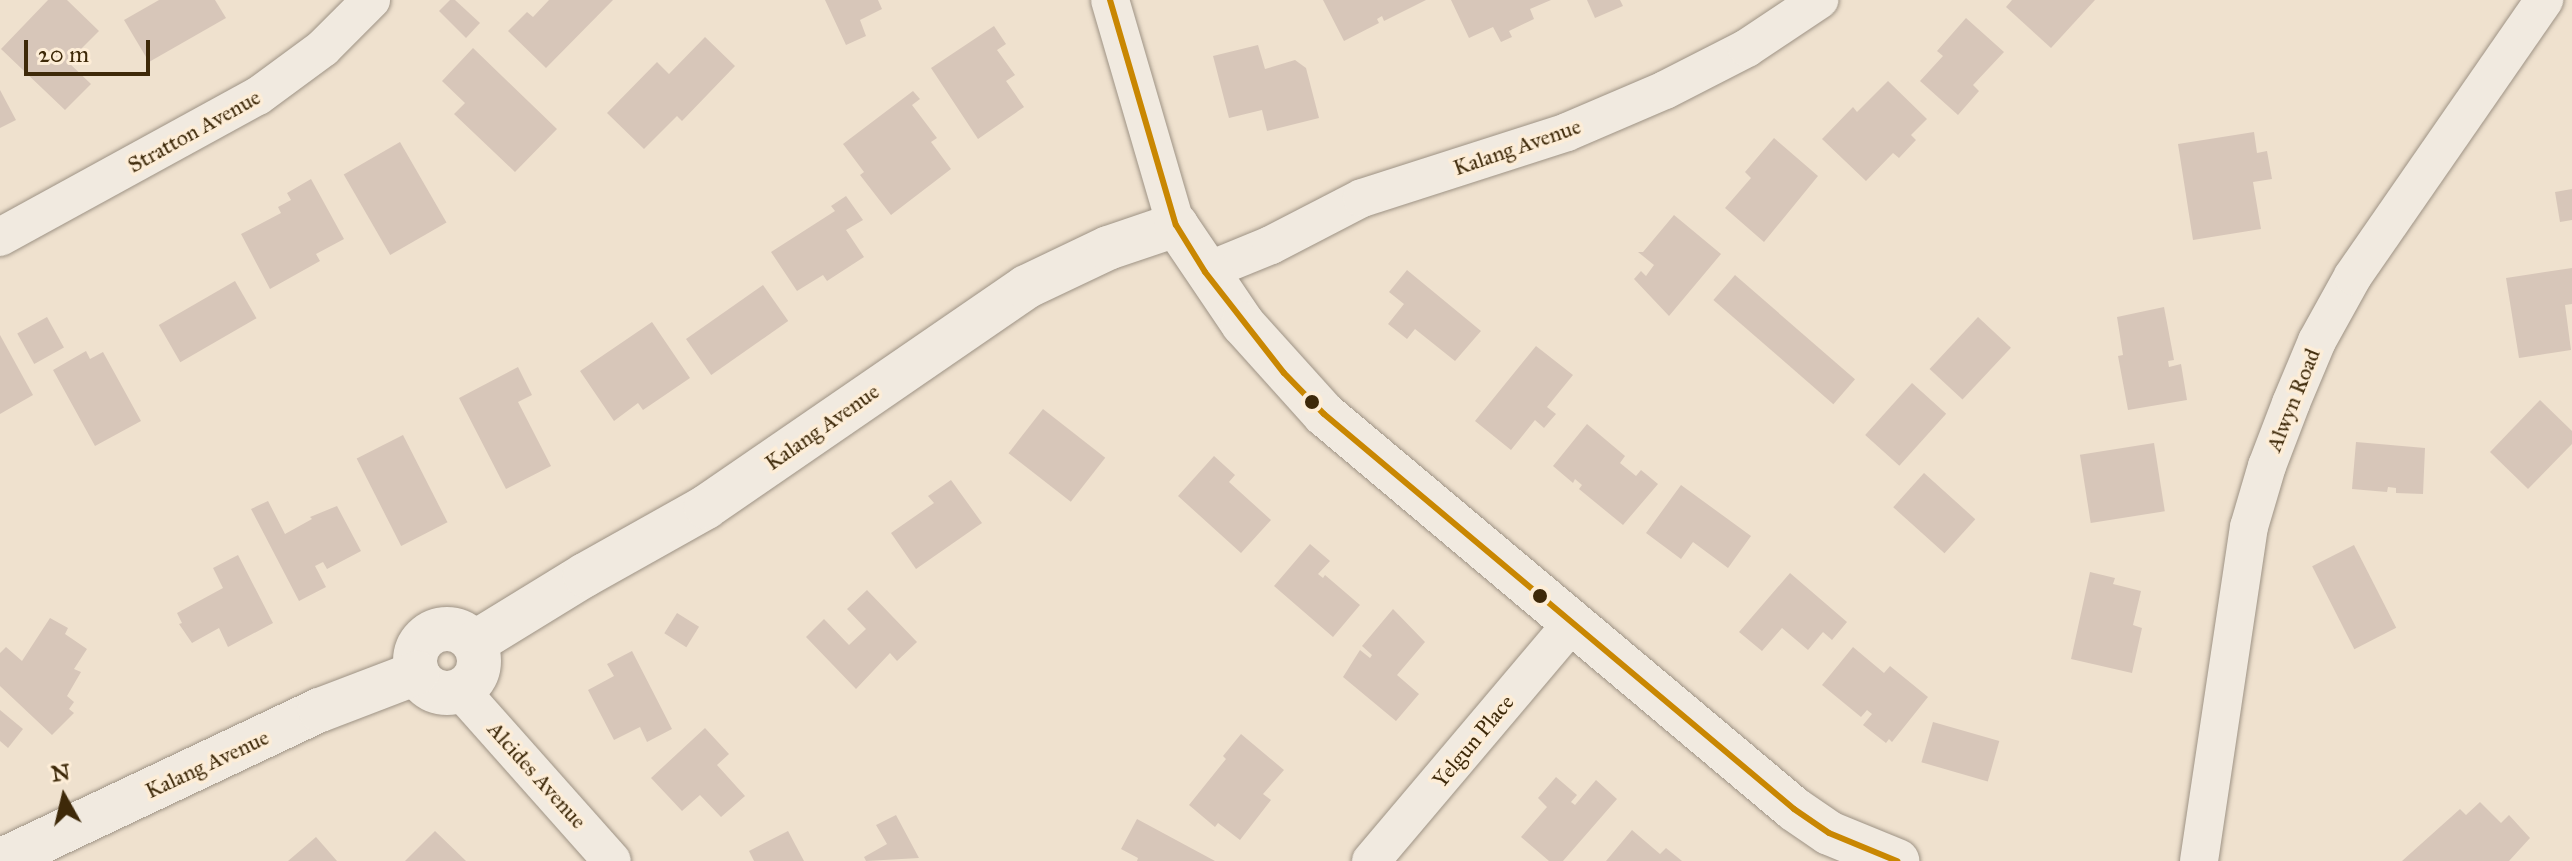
<!DOCTYPE html>
<html>
<head>
<meta charset="utf-8">
<style>
  body { margin:0 }
  #map { position:relative; width:2572px; height:861px; overflow:hidden; background:#efe1ce; font-family:"IM FELL Great Primer",serif }
  div>[style] { position:absolute }
  .building>* { inset:0; background:#d7c6b9; transform-origin:0 0 }
  .roads { filter:drop-shadow(0 0 2px #9e9385) drop-shadow(0 0 2px #9e9385) }
  .street>* { height:38px; margin:-19px; padding:0 19px; transform-origin:19px; border-radius:19px; background:#f1eae0 }
  .secondary>* { height:44px; margin:-22px; padding:0 22px; transform-origin:22px; border-radius:22px; background:#f1eae0 }
  .secondary>.ring { margin:-22px; padding:0; box-sizing:content-box; background:none; border:44px solid #f1eae0; border-radius:50% }
  .bus-1>* { height:6px; margin:-3px; padding:0 3px; transform-origin:3px; border-radius:3px; background:#c98702 }
  .dots>* { width:22px; height:22px; translate:-50% -50%; box-sizing:border-box; border:4px solid #fdedd7; border-radius:50% }
  span { translate:-50% -50%; white-space:nowrap; text-align:center; line-height:1.15; -webkit-text-stroke:7px #fdedd7; paint-order:stroke }
  .street-label { font-size:22px; color:#3e2909 }
  .north { position:absolute; left:24px; top:757px; width:80px; height:80px; -webkit-text-stroke:6px #fdedd7; paint-order:stroke; rotate:352deg; font-size:22px; font-weight:700; line-height:32px; text-align:center; color:#3e2909 }
  .north::after { content:''; display:block; margin:auto; width:28px; height:36px; background:#3e2909; clip-path:polygon(50% 0,100% 100%,50% 72%,0 100%) }
  .scale { position:absolute; left:24px; top:40px; width:126px; height:36px; box-sizing:border-box; border:4px solid #3e2909; border-top:0; padding-left:10px; font-size:24px; line-height:28px; white-space:nowrap; color:#3e2909; -webkit-text-stroke:6px #fdedd7; paint-order:stroke }
</style>
</head>
<body>
<div id="map">
  <div class="building">
    <i style="clip-path:polygon(48px 0,67px 0,99px 31px,68px 62px,91px 84px,65px 110px,1px 49px)"></i>
    <i style="clip-path:polygon(159px 0,215px 0,226px 18px,149px 62px,124px 20px)"></i>
    <i style="clip-path:polygon(450px 0,455px 0,480px 23px,466px 38px,439px 11px)"></i>
    <i style="clip-path:polygon(549px 0,613px 0,546px 68px,508px 31px,527px 12px,533px 17px)"></i>
    <i style="clip-path:polygon(825px 0,878px 0,882px 9px,860px 20px,866px 36px,846px 45px)"></i>
    <i style="clip-path:polygon(1323px 0,1426px 0,1384px 21px,1382px 16px,1377px 19px,1379px 23px,1344px 41px)"></i>
    <i style="clip-path:polygon(1451px 0,1551px 0,1530px 9px,1534px 19px,1509px 31px,1512px 37px,1501px 42px,1493px 27px,1469px 38px)"></i>
    <i style="clip-path:polygon(1587px 0,1620px 0,1623px 6px,1595px 18px)"></i>
    <i style="clip-path:polygon(2012px 0,2095px 0,2051px 48px,2006px 7px)"></i>
    <i style="clip-path:polygon(1966px 18px,2004px 52px,1973px 85px,1979px 91px,1958px 115px,1920px 81px,1943px 56px,1937px 51px)"></i>
    <i style="clip-path:polygon(994px 26px,1006px 44px,997px 50px,1015px 75px,1006px 81px,1024px 107px,978px 139px,931px 68px)"></i>
    <i style="clip-path:polygon(705px 37px,735px 66px,682px 121px,677px 116px,644px 149px,607px 113px,657px 62px,669px 74px)"></i>
    <i style="clip-path:polygon(1258px 45px,1265px 69px,1295px 60px,1306px 68px,1319px 118px,1267px 131px,1262px 110px,1229px 118px,1213px 56px)"></i>
    <i style="clip-path:polygon(473px 48px,557px 129px,515px 172px,454px 114px,465px 103px,442px 81px)"></i>
    <i style="clip-path:polygon(1888px 81px,1927px 119px,1911px 135px,1916px 140px,1899px 158px,1893px 153px,1866px 181px,1822px 139px,1853px 107px,1857px 112px)"></i>
    <i style="clip-path:polygon(0 90px,16px 120px,0 128px)"></i>
    <i style="clip-path:polygon(913px 91px,920px 99px,912px 105px,937px 138px,931px 142px,951px 169px,891px 215px,860px 175px,864px 172px,843px 144px)"></i>
    <i style="clip-path:polygon(2254px 132px,2257px 153px,2267px 151px,2272px 179px,2253px 182px,2261px 229px,2193px 240px,2178px 144px)"></i>
    <i style="clip-path:polygon(1774px 138px,1818px 176px,1764px 242px,1725px 208px,1751px 178px,1745px 172px)"></i>
    <i style="left:400px;top:142px;width:93px;height:65px;rotate:60deg"></i>
    <i style="clip-path:polygon(311px 179px,344px 239px,316px 254px,320px 261px,270px 289px,241px 234px,281px 213px,278px 207px,291px 200px,287px 193px)"></i>
    <i style="clip-path:polygon(2572px 189px,2572px 220px,2560px 222px,2555px 192px)"></i>
    <i style="clip-path:polygon(846px 196px,863px 220px,846px 230px,864px 257px,827px 281px,823px 275px,797px 291px,771px 252px,835px 211px,831px 206px)"></i>
    <i style="clip-path:polygon(1674px 215px,1721px 254px,1669px 316px,1634px 279px,1641px 271px,1646px 276px,1654px 265px,1638px 252px,1643px 252px)"></i>
    <i style="clip-path:polygon(2572px 268px,2572px 304px,2565px 305px,2571px 350px,2519px 358px,2506px 278px)"></i>
    <i style="clip-path:polygon(1407px 270px,1481px 331px,1455px 361px,1415px 329px,1407px 339px,1388px 324px,1404px 304px,1389px 292px)"></i>
    <i style="left:1735px;top:275px;width:159px;height:33px;rotate:41deg"></i>
    <i style="left:235px;top:281px;width:43px;height:88px;rotate:60deg"></i>
    <i style="left:763px;top:285px;width:44px;height:94px;rotate:55deg"></i>
    <i style="clip-path:polygon(2164px 307px,2174px 360px,2168px 361px,2169px 367px,2181px 364px,2187px 400px,2128px 410px,2118px 356px,2123px 355px,2117px 317px)"></i>
    <i style="left:47px;top:317px;width:35px;height:34px;rotate:61deg"></i>
    <i style="left:1978px;top:317px;width:45px;height:71px;rotate:43deg"></i>
    <i style="clip-path:polygon(652px 322px,690px 378px,643px 410px,638px 403px,614px 421px,580px 371px)"></i>
    <i style="clip-path:polygon(0 335px,33px 395px,0 414px)"></i>
    <i style="clip-path:polygon(1536px 346px,1573px 375px,1547px 407px,1556px 414px,1544px 428px,1535px 420px,1511px 450px,1475px 421px)"></i>
    <i style="clip-path:polygon(86px 351px,90px 359px,103px 352px,141px 421px,95px 446px,53px 370px)"></i>
    <i style="clip-path:polygon(518px 367px,532px 395px,518px 402px,551px 466px,506px 489px,459px 398px)"></i>
    <i style="left:1912px;top:383px;width:46px;height:70px;rotate:42deg"></i>
    <i style="clip-path:polygon(2540px 400px,2572px 431px,2572px 444px,2528px 489px,2490px 452px)"></i>
    <i style="left:1043px;top:409px;width:79px;height:56px;rotate:38deg"></i>
    <i style="clip-path:polygon(1587px 424px,1625px 456px,1620px 463px,1636px 476px,1641px 470px,1658px 484px,1623px 525px,1579px 489px,1582px 485px,1575px 479px,1573px 483px,1553px 466px)"></i>
    <i style="left:403px;top:435px;width:98px;height:52px;rotate:63deg"></i>
    <i style="clip-path:polygon(2356px 442px,2425px 448px,2423px 494px,2396px 493px,2396px 488px,2388px 487px,2387px 492px,2352px 489px)"></i>
    <i style="left:2154px;top:443px;width:69px;height:75px;rotate:81deg"></i>
    <i style="clip-path:polygon(1214px 456px,1235px 475px,1229px 482px,1271px 520px,1241px 553px,1178px 496px)"></i>
    <i style="left:1924px;top:473px;width:69px;height:46px;rotate:42deg"></i>
    <i style="clip-path:polygon(951px 480px,982px 523px,916px 569px,891px 533px,934px 503px,928px 496px)"></i>
    <i style="clip-path:polygon(1681px 485px,1751px 536px,1728px 568px,1693px 542px,1681px 559px,1646px 533px)"></i>
    <i style="clip-path:polygon(268px 501px,285px 534px,312px 519px,310px 517px,337px 506px,361px 551px,327px 569px,323px 562px,315px 566px,326px 587px,299px 601px,251px 509px)"></i>
    <i style="clip-path:polygon(1310px 544px,1330px 561px,1318px 574px,1323px 578px,1325px 575px,1360px 605px,1333px 637px,1274px 586px)"></i>
    <i style="left:2354px;top:545px;width:93px;height:47px;rotate:63deg"></i>
    <i style="clip-path:polygon(238px 555px,273px 623px,228px 647px,219px 628px,192px 643px,179px 624px,182px 623px,177px 613px,223px 588px,213px 568px)"></i>
    <i style="clip-path:polygon(2090px 572px,2115px 578px,2113px 584px,2141px 591px,2133px 625px,2142px 628px,2132px 673px,2071px 659px)"></i>
    <i style="clip-path:polygon(1790px 573px,1847px 622px,1832px 640px,1823px 632px,1808px 650px,1782px 628px,1762px 651px,1739px 632px)"></i>
    <i style="clip-path:polygon(867px 590px,917px 642px,897px 661px,890px 653px,856px 689px,806px 637px,824px 619px,849px 645px,866px 629px,847px 609px)"></i>
    <i style="clip-path:polygon(1393px 609px,1425px 642px,1397px 675px,1419px 694px,1396px 721px,1343px 677px,1360px 650px,1370px 658px,1372px 655px,1362px 646px)"></i>
    <i style="left:677px;top:613px;width:26px;height:24px;rotate:32deg"></i>
    <i style="clip-path:polygon(50px 618px,68px 628px,65px 634px,87px 649px,74px 669px,81px 672px,67px 696px,74px 702px,69px 709px,74px 713px,52px 735px,0 686px,0 653px,6px 647px,22px 661px)"></i>
    <i style="clip-path:polygon(1853px 647px,1884px 673px,1890px 666px,1928px 697px,1892px 742px,1889px 739px,1886px 743px,1863px 725px,1872px 714px,1867px 710px,1861px 717px,1822px 685px)"></i>
    <i style="clip-path:polygon(632px 651px,672px 729px,647px 742px,640px 727px,614px 740px,588px 690px,614px 676px,607px 664px)"></i>
    <i style="clip-path:polygon(0 710px,23px 729px,8px 748px,0 741px)"></i>
    <i style="left:1933px;top:722px;width:69px;height:42px;rotate:16deg"></i>
    <i style="clip-path:polygon(705px 728px,729px 754px,717px 765px,745px 796px,721px 817px,700px 795px,682px 811px,651px 778px)"></i>
    <i style="clip-path:polygon(1241px 734px,1284px 770px,1263px 794px,1271px 800px,1240px 840px,1218px 823px,1215px 827px,1189px 805px,1226px 759px,1223px 756px)"></i>
    <i style="clip-path:polygon(1556px 777px,1577px 795px,1571px 802px,1575px 805px,1596px 780px,1617px 799px,1563px 861px,1549px 861px,1521px 837px,1547px 807px,1538px 798px)"></i>
    <i style="clip-path:polygon(2480px 802px,2501px 823px,2509px 815px,2530px 838px,2509px 861px,2402px 861px,2460px 809px,2466px 815px)"></i>
    <i style="clip-path:polygon(896px 815px,919px 858px,866px 861px,864px 857px,887px 844px,876px 825px)"></i>
    <i style="clip-path:polygon(1137px 819px,1215px 861px,1137px 861px,1138px 858px,1121px 849px)"></i>
    <i style="clip-path:polygon(1632px 830px,1660px 854px,1666px 848px,1682px 861px,1606px 861px)"></i>
    <i style="clip-path:polygon(435px 831px,466px 861px,405px 861px)"></i>
    <i style="clip-path:polygon(788px 831px,804px 861px,754px 861px,749px 851px)"></i>
    <i style="clip-path:polygon(316px 837px,337px 861px,288px 861px)"></i>
  </div>
  <div class="roads">
    <div class="street">
      <i style="left:1110px;top:0;width:234px;rotate:73.7deg"></i>
      <i style="left:0;top:237px;width:294px;rotate:-28.7deg"></i>
      <i style="left:258px;top:96px;width:81px;rotate:-36.4deg"></i>
      <i style="left:323px;top:48px;width:68px;rotate:-45deg"></i>
      <i style="left:1205px;top:272px;width:71px;rotate:-22.2deg"></i>
      <i style="left:1271px;top:245px;width:102px;rotate:-27.3deg"></i>
      <i style="left:1362px;top:198px;width:215px;rotate:-17.8deg"></i>
      <i style="left:1567px;top:132px;width:107px;rotate:-23.2deg"></i>
      <i style="left:1665px;top:90px;width:92px;rotate:-27.1deg"></i>
      <i style="left:1747px;top:48px;width:87px;rotate:-33.7deg"></i>
      <i style="left:461px;top:691px;width:227px;rotate:48.4deg"></i>
      <i style="left:1371px;top:861px;width:314px;rotate:-49.8deg"></i>
      <i style="left:2199px;top:861px;width:338px;rotate:-81.5deg"></i>
      <i style="left:2249px;top:527px;width:64px;rotate:-73.6deg"></i>
      <i style="left:2267px;top:466px;width:67px;rotate:-69.1deg"></i>
      <i style="left:2291px;top:403px;width:67px;rotate:-67.2deg"></i>
      <i style="left:2317px;top:341px;width:74px;rotate:-61deg"></i>
      <i style="left:2353px;top:276px;width:336px;rotate:-55.3deg"></i>
    </div>
    <div class="secondary">
      <i class="ring" style="left:415px;top:629px;width:20px;height:20px"></i>
      <i style="left:474px;top:643px;width:130px;rotate:-31.5deg"></i>
      <i style="left:585px;top:575px;width:139px;rotate:-29.3deg"></i>
      <i style="left:706px;top:507px;width:388px;rotate:-34.5deg"></i>
      <i style="left:1026px;top:287px;width:91px;rotate:-25.4deg"></i>
      <i style="left:1108px;top:248px;width:72px;rotate:-18.7deg"></i>
      <i style="left:1176px;top:225px;width:120px;rotate:55.9deg"></i>
      <i style="left:1243px;top:324px;width:121px;rotate:48deg"></i>
      <i style="left:1324px;top:414px;width:614px;rotate:40.04deg"></i>
      <i style="left:1794px;top:809px;width:42px;rotate:34.4deg"></i>
      <i style="left:1829px;top:833px;width:74px;rotate:22.4deg"></i>
      <i style="left:0;top:861px;width:354px;rotate:-25.3deg"></i>
      <i style="left:320px;top:710px;width:104px;rotate:-20.9deg"></i>
    </div>
  </div>
  <div class="bus-1">
    <i style="left:1110px;top:0;width:234px;rotate:73.7deg"></i>
    <i style="left:1176px;top:225px;width:55px;rotate:58.3deg"></i>
    <i style="left:1205px;top:272px;width:128px;rotate:52deg"></i>
    <i style="left:1284px;top:373px;width:57px;rotate:45.7deg"></i>
    <i style="left:1324px;top:414px;width:614px;rotate:40.04deg"></i>
    <i style="left:1794px;top:809px;width:42px;rotate:34.4deg"></i>
    <i style="left:1829px;top:833px;width:74px;rotate:22.4deg"></i>
  </div>
  <div class="dots">
    <i style="left:1312px;top:402px;background:#3e2909"></i>
    <i style="left:1540px;top:596px;background:#3e2909"></i>
  </div>
  <div class="street-label">
    <span style="left:194px;top:131px;rotate:-29deg">Stratton Avenue</span>
    <span style="left:1517px;top:147px;rotate:-19deg">Kalang Avenue</span>
    <span style="left:2293px;top:400px;rotate:-68deg">Alwyn Road</span>
    <span style="left:822px;top:427px;rotate:-35deg">Kalang Avenue</span>
    <span style="left:1473px;top:741px;rotate:-50deg">Yelgun Place</span>
    <span style="left:207px;top:764px;rotate:-25deg">Kalang Avenue</span>
    <span style="left:537px;top:775px;rotate:48deg">Alcides Avenue</span>
  </div>
  <div class="north">N</div>
  <div class="scale">20 m</div>
</div>
</body>
</html>
